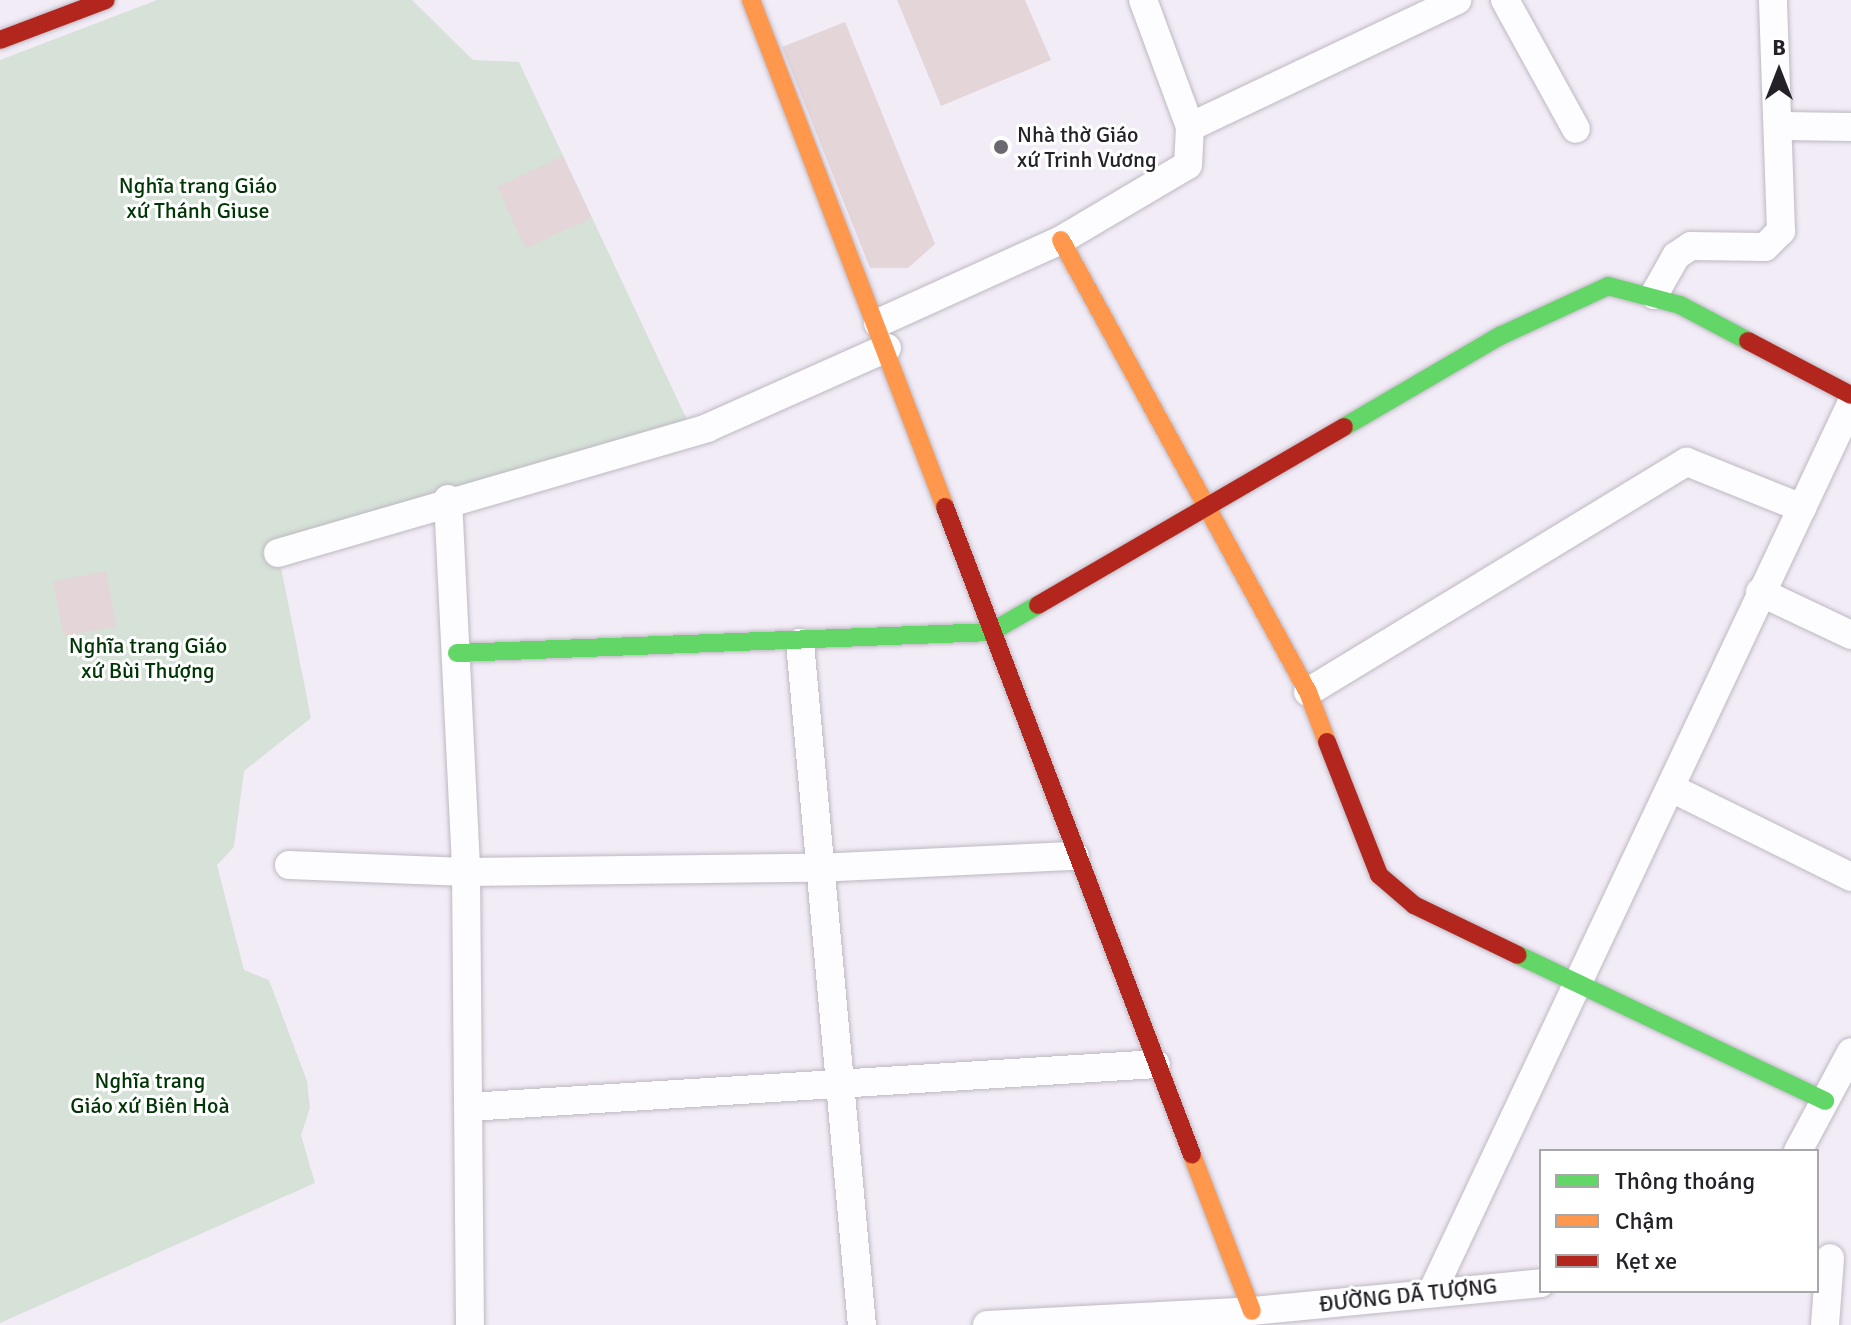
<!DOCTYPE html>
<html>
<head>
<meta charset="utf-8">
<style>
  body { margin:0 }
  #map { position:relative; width:1851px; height:1325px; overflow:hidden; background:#f2ecf7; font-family:Signika,sans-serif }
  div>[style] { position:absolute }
  .green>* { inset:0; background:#d6e2d8 }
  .building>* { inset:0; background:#e3d5d8; transform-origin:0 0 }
  .roads { filter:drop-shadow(0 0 2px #bdb8c1) drop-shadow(0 0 2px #bdb8c1) }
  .street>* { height:28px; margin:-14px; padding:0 14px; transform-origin:14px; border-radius:14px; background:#fdfcfe }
  .fast>* { height:18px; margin:-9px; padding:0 9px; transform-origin:9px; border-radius:9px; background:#63d668 }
  .slow>* { height:18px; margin:-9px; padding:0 9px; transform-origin:9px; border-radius:9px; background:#ff974d }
  .jam>* { height:18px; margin:-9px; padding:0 9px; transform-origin:9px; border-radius:9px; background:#b3261e }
  .dots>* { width:22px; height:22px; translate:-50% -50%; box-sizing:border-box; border:4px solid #fff; border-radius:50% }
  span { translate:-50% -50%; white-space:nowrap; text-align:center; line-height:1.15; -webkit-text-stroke:6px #fff; paint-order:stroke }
  .poi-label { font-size:22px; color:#242128 }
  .left { translate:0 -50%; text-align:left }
  .park-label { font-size:22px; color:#003605 }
  .street-label { font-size:22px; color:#242128 }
  .legend { position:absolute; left:1539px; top:1149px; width:280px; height:144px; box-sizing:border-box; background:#fff; border:2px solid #a7a6a9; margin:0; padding:10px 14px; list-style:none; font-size:24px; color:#242128 }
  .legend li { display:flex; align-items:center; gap:16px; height:40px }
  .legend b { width:40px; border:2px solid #a7a6a9 }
  .north { position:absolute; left:1739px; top:32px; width:80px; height:80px; -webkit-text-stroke:6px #fff; paint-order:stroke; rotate:0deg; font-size:22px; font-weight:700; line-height:32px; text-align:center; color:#242128 }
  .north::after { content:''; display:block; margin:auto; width:28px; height:36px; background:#242128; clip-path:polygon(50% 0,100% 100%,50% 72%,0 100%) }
</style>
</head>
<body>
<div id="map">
  <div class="green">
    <i style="clip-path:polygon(157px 0,412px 0,473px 60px,519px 62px,688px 422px,276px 542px,311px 718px,244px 771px,234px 847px,217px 865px,244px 970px,269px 980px,307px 1081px,310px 1108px,301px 1135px,315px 1183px,0 1323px,0 60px)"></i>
  </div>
  <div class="building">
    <i style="clip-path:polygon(897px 0,1025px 0,1051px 60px,941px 106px)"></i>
    <i style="clip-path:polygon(845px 22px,935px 244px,908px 268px,870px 268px,782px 47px)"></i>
    <i style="left:563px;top:156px;width:68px;height:73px;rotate:65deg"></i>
    <i style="left:106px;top:571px;width:56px;height:54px;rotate:79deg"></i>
  </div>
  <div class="roads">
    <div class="street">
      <i style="left:1505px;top:0;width:147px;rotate:61.2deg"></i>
      <i style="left:1782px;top:126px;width:69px;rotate:0.8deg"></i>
      <i style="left:1190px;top:127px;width:296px;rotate:-25.4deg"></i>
      <i style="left:1654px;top:295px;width:45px;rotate:-60.6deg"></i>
      <i style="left:1676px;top:256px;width:18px;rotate:-34deg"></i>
      <i style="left:1691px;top:246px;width:74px;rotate:0.8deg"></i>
      <i style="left:1765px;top:247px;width:23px;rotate:-45deg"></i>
      <i style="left:1781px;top:231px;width:231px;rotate:-92deg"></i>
      <i style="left:878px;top:323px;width:201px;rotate:-24.4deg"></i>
      <i style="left:1061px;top:240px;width:147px;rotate:-30.6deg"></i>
      <i style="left:1188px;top:165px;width:38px;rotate:-87deg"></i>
      <i style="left:1190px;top:127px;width:135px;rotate:-110.3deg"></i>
      <i style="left:448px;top:499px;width:373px;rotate:87.2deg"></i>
      <i style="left:466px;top:872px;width:453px;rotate:89.5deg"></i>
      <i style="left:278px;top:553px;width:447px;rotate:-16.2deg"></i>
      <i style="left:707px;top:428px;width:197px;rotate:-24deg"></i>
      <i style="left:1760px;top:592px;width:101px;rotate:25.3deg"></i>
      <i style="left:800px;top:643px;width:685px;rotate:84.81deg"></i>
      <i style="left:1308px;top:692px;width:443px;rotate:-31.3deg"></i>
      <i style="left:1687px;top:462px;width:124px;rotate:21.8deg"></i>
      <i style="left:1671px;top:788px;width:201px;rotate:26.3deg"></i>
      <i style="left:289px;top:865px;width:177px;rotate:2.3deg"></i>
      <i style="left:466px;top:872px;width:351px;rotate:-0.7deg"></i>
      <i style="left:817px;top:868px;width:258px;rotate:-2.7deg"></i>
      <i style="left:469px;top:1107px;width:688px;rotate:-3.58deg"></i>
      <i style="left:1798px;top:1151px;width:112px;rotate:-61.8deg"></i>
      <i style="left:1432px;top:1292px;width:982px;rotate:-64.74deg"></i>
      <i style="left:987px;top:1325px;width:265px;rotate:-3deg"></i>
      <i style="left:1252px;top:1311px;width:290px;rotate:-5.5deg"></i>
      <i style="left:1825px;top:1325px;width:67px;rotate:-85.7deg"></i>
    </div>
    <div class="fast">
      <i style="left:1344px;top:427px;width:181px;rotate:-30.3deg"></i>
      <i style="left:1500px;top:336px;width:119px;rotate:-24.8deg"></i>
      <i style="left:1608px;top:286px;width:74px;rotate:14.8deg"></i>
      <i style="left:1680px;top:305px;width:77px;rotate:27.9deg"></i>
      <i style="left:457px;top:653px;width:534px;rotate:-2.25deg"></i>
      <i style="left:991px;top:632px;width:54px;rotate:-29.9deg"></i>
      <i style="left:1518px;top:955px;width:340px;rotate:25.4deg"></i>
    </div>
    <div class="slow">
      <i style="left:751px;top:0;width:543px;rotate:69.06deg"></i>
      <i style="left:1061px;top:240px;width:515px;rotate:61.35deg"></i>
      <i style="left:1308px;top:692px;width:53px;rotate:69.2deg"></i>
      <i style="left:1192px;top:1155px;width:167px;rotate:69deg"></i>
    </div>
    <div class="jam">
      <i style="left:0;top:40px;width:113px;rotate:-20.7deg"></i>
      <i style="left:1748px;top:341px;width:116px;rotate:27.7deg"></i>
      <i style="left:945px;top:507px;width:693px;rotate:69.13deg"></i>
      <i style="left:1038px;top:605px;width:354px;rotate:-30.2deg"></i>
      <i style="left:1327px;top:742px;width:143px;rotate:68.6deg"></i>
      <i style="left:1379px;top:875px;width:46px;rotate:40.6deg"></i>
      <i style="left:1414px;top:905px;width:115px;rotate:25.7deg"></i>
    </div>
  </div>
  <div class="dots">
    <i style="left:1001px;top:147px;background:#6c6870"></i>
  </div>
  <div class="poi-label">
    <span class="left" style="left:1017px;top:147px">Nhà thờ Giáo<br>xứ Trinh Vương</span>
  </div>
  <div class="park-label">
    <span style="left:198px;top:198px">Nghĩa trang Giáo<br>xứ Thánh Giuse</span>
    <span style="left:148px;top:658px">Nghĩa trang Giáo<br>xứ Bùi Thượng</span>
    <span style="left:150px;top:1093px">Nghĩa trang<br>Giáo xứ Biên Hoà</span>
  </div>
  <div class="street-label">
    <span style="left:1408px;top:1295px;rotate:-6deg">ĐƯỜNG DÃ TƯỢNG</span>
  </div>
  <ul class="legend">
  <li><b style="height:10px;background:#63d668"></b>Thông thoáng</li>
  <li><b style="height:10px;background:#ff974d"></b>Chậm</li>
  <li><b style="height:10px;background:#b3261e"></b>Kẹt xe</li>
  </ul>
  <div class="north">B</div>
</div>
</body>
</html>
